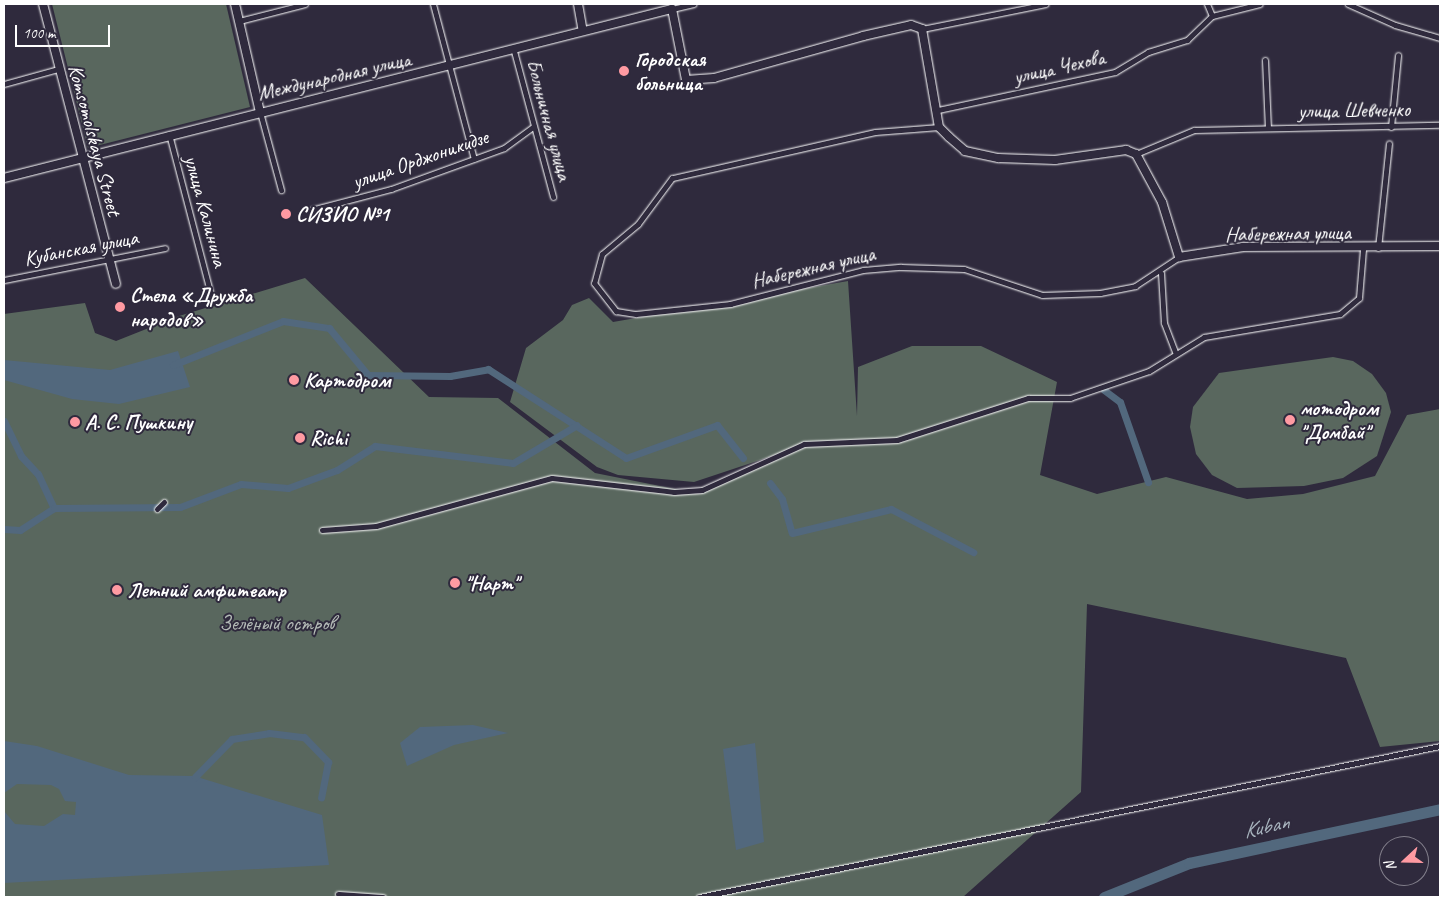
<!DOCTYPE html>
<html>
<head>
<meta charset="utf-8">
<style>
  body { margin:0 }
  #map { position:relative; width:1444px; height:901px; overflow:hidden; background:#2f2a3d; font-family:Caveat,sans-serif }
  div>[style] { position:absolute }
  .green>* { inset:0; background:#59675e }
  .water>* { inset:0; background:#52687d }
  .canal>* { height:7px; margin:-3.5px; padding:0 3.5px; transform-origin:3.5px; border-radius:3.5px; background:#52687d }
  .river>* { height:11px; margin:-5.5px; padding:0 5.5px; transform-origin:5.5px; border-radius:5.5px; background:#52687d }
  .roads { filter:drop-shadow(0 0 1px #fff) drop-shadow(0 0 1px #fff) }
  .street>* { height:5px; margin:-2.5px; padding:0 2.5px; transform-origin:2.5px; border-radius:2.5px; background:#2f2a3d }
  .secondary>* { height:8px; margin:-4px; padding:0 4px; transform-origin:4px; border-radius:4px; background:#2f2a3d }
  .dots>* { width:14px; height:14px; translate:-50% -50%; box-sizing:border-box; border:2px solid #2f2a3d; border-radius:50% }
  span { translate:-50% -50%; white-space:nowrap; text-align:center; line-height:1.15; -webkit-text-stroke:4px #2f2a3d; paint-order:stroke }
  .poi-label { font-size:21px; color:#fff; font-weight:700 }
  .left { translate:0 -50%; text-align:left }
  .street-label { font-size:21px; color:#fff }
  .park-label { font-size:21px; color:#b4bbb7 }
  .water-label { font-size:22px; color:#a8b4be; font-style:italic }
  .frame { position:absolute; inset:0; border:5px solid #fff; pointer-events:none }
  .north { position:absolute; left:1379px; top:836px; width:50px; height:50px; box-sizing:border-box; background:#2f2a3d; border:1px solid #827f8b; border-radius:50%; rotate:249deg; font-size:14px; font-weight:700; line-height:20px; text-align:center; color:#fff }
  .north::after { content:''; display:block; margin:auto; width:18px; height:22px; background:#ff9aa2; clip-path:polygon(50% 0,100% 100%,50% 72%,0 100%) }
  .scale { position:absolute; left:15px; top:25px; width:95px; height:22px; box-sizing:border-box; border:2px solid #fff; border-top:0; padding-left:6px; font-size:15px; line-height:18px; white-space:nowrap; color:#fff; -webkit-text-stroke:4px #2f2a3d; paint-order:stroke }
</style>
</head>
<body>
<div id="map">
  <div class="green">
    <i style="clip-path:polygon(52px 4px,226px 4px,250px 107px,88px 148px)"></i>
    <i style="clip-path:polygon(305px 278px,429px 397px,498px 398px,595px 473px,700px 494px,793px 449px,694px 482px,618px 475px,597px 467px,510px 402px,526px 348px,563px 320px,572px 305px,589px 298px,613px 322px,848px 281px,857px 416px,858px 367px,912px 346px,981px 346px,1057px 382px,1040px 475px,1097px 494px,1166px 477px,1247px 499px,1303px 494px,1375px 476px,1407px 415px,1440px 409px,1440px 741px,1380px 747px,1346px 658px,1087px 604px,1081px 792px,963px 897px,4px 897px,4px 314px,85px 303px,95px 333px,116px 341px,179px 316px)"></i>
    <i style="clip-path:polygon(1333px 357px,1353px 361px,1372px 374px,1386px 393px,1391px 412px,1377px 456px,1343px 478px,1304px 486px,1237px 488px,1212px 475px,1196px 454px,1190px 427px,1193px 407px,1219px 373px)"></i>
  </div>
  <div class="water">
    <i style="clip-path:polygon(178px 351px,190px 387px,119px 404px,72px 399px,4px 380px,4px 360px,110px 370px)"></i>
    <i style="clip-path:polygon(473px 725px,508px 733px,454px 745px,407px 766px,400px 743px,420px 727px)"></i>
    <i style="clip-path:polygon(4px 741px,37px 746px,129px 775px,194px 776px,322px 815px,329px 865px,4px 883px,4px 811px,15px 824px,44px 826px,63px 814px,75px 815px,76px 802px,65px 801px,59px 789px,51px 785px,17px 784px,4px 793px)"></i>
    <i style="clip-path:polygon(755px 743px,764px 842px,736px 850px,723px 749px)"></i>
  </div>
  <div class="canal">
    <i style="left:173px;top:365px;width:118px;rotate:-21.8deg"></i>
    <i style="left:283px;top:321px;width:47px;rotate:8.7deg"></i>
    <i style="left:329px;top:328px;width:61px;rotate:50.3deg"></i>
    <i style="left:368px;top:375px;width:82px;rotate:0.7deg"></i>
    <i style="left:450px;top:376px;width:39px;rotate:-10deg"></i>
    <i style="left:488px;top:369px;width:164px;rotate:32.8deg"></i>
    <i style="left:626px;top:458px;width:97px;rotate:-19.9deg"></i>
    <i style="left:717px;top:425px;width:42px;rotate:51.8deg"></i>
    <i style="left:1104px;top:390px;width:20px;rotate:37deg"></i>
    <i style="left:1120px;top:402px;width:85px;rotate:70.7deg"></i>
    <i style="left:4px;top:421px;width:39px;rotate:64deg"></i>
    <i style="left:21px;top:456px;width:25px;rotate:47deg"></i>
    <i style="left:38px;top:474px;width:38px;rotate:65deg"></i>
    <i style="left:770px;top:483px;width:20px;rotate:53deg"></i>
    <i style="left:782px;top:499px;width:35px;rotate:74deg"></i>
    <i style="left:792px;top:533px;width:102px;rotate:-13.6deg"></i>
    <i style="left:891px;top:509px;width:93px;rotate:27.7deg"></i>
    <i style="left:4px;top:529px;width:16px;rotate:4deg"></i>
    <i style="left:20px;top:530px;width:40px;rotate:-32.9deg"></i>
    <i style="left:54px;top:508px;width:126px;rotate:-0.5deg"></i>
    <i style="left:180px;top:507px;width:65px;rotate:-20.7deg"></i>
    <i style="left:241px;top:484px;width:47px;rotate:4.9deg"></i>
    <i style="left:288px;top:488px;width:52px;rotate:-20.2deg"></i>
    <i style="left:337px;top:470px;width:45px;rotate:-32.3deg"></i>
    <i style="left:375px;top:446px;width:139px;rotate:7deg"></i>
    <i style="left:513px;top:463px;width:74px;rotate:-30.7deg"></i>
    <i style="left:195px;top:777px;width:53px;rotate:-45.8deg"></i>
    <i style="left:232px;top:739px;width:37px;rotate:-9deg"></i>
    <i style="left:269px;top:733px;width:35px;rotate:7deg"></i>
    <i style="left:304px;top:737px;width:35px;rotate:46deg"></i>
    <i style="left:328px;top:762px;width:36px;rotate:101deg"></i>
  </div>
  <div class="river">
    <i style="left:1104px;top:897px;width:92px;rotate:-21.8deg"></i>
    <i style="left:1189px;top:863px;width:257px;rotate:-12.1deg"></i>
  </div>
  <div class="roads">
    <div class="street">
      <i style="left:433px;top:4px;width:160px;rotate:75.2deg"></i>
      <i style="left:1207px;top:4px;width:13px;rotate:67deg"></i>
      <i style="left:1348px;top:4px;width:51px;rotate:24.1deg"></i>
      <i style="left:1395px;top:25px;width:47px;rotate:16.1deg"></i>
      <i style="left:672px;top:9px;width:22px;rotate:-13deg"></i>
      <i style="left:239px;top:21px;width:68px;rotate:-14.4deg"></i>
      <i style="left:922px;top:29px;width:126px;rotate:-11.4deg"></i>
      <i style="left:514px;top:51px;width:151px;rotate:75deg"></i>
      <i style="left:1265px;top:60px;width:68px;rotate:87.5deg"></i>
      <i style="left:4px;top:84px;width:56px;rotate:-15.5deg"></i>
      <i style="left:938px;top:110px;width:181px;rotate:-12.1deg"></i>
      <i style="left:1115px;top:72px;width:39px;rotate:-31deg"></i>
      <i style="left:1148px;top:52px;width:41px;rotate:-17.1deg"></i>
      <i style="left:1187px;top:40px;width:35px;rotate:-44deg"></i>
      <i style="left:1212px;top:16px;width:49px;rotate:-14deg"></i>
      <i style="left:260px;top:112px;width:81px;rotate:74.9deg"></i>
      <i style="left:939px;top:127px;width:64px;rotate:175.5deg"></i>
      <i style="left:875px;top:132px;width:208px;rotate:167.2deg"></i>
      <i style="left:672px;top:178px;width:57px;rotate:126.5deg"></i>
      <i style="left:638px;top:224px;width:47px;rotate:140.2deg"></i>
      <i style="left:602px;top:254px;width:30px;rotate:105deg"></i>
      <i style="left:594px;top:283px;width:36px;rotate:52deg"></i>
      <i style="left:616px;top:311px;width:20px;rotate:9deg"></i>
      <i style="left:636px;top:314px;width:95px;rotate:-6.1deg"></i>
      <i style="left:730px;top:304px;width:137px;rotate:-14.3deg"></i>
      <i style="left:863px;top:270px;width:38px;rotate:-5deg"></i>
      <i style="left:901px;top:267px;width:63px;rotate:1.8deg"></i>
      <i style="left:964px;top:269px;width:82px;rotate:18.4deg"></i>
      <i style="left:1042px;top:295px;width:58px;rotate:-2deg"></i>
      <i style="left:1100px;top:293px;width:36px;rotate:-11deg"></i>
      <i style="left:1135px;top:286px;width:53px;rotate:-33.4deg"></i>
      <i style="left:1391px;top:127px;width:72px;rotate:-84.4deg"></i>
      <i style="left:169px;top:134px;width:166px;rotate:75.4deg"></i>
      <i style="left:1136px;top:154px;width:63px;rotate:-22.5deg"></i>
      <i style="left:1194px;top:130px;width:246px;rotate:-1.2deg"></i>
      <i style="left:311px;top:210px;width:83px;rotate:-14.7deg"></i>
      <i style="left:391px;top:189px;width:120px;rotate:-19.9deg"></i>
      <i style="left:504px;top:148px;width:36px;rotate:-36deg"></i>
      <i style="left:1378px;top:248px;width:105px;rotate:-84deg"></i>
      <i style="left:1161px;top:273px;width:50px;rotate:86.6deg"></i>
      <i style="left:1164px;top:323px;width:31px;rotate:69deg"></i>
      <i style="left:4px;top:280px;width:164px;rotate:-11.2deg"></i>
      <i style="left:157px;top:509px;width:10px;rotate:-45deg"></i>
      <i style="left:322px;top:530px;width:54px;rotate:-4.2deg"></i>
      <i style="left:376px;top:526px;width:182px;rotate:-15.3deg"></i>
      <i style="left:552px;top:478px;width:123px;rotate:6.5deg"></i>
      <i style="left:674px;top:492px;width:28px;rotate:-4deg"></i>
      <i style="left:702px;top:490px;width:112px;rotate:-24.3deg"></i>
      <i style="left:804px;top:444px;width:93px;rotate:-2.5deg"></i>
      <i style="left:897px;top:440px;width:138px;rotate:-17.8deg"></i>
      <i style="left:1028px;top:398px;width:42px"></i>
      <i style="left:1070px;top:398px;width:83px;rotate:-18.9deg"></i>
      <i style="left:1149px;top:371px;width:65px;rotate:-31.7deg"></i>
      <i style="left:1204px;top:337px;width:138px;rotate:-9.6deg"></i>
      <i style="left:1340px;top:314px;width:25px;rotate:-40deg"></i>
      <i style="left:1359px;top:298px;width:49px;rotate:-85.3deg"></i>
      <i style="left:338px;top:894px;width:45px;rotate:3.8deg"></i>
      <i style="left:699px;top:897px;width:756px;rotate:-11.52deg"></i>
    </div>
    <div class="secondary">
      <i style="left:43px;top:4px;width:289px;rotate:75.4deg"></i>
      <i style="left:235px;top:4px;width:111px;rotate:77deg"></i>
      <i style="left:578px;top:4px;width:27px;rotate:80deg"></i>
      <i style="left:4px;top:178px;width:689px;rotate:-14.2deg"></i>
      <i style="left:672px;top:9px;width:72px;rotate:78.8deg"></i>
      <i style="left:686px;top:80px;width:28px;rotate:-4deg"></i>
      <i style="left:714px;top:78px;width:155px;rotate:-15.7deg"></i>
      <i style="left:863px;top:36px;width:49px;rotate:-12.9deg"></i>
      <i style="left:911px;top:25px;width:12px;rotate:20deg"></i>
      <i style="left:922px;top:29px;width:99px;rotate:80.2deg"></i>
      <i style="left:939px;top:127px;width:14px;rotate:45deg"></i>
      <i style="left:949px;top:137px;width:21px;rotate:41deg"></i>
      <i style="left:965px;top:151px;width:34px;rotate:12deg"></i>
      <i style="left:998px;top:158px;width:57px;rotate:2deg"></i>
      <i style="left:1055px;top:160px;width:72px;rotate:-8deg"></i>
      <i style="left:1126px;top:150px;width:11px;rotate:22deg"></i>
      <i style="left:1136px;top:154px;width:55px;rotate:61.6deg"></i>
      <i style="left:1162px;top:202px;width:58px;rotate:72.8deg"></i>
      <i style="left:1179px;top:257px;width:65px;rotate:-8.9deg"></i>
      <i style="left:1243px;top:247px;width:197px;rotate:-0.3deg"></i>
    </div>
  </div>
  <div class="dots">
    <i style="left:624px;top:71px;background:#ff9aa2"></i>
    <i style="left:286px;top:214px;background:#ff9aa2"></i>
    <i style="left:120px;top:307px;background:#ff9aa2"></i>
    <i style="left:294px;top:380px;background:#ff9aa2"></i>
    <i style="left:1290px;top:420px;background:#ff9aa2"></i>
    <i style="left:75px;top:422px;background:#ff9aa2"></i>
    <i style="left:300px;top:438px;background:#ff9aa2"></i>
    <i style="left:455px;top:583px;background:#ff9aa2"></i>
    <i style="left:117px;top:590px;background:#ff9aa2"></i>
  </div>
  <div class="poi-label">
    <span class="left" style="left:635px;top:71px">Городская<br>больница</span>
    <span class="left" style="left:296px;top:214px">СИЗИО №1</span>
    <span class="left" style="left:130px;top:307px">Стела «Дружба<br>народов»</span>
    <span class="left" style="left:304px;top:380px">Картодром</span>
    <span class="left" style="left:1300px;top:420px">мотодром<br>"Домбай"</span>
    <span class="left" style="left:85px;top:422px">А. С. Пушкину</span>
    <span class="left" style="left:310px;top:438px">Richi</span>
    <span class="left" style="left:465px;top:583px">"Нарт"</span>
    <span class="left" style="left:127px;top:590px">Летний амфитеатр</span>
  </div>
  <div class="street-label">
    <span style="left:1059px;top:67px;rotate:-13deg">улица Чехова</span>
    <span style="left:334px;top:76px;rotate:-13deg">Международная улица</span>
    <span style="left:1354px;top:110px;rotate:-1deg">улица Шевченко</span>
    <span style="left:549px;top:120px;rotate:75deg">Больничная улица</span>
    <span style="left:95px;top:140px;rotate:75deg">Komsomolskaya Street</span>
    <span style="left:420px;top:159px;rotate:-19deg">улица Орджоникидзе</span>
    <span style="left:206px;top:211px;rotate:75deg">улица Калинина</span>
    <span style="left:1288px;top:233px;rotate:-1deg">Набережная улица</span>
    <span style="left:81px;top:248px;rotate:-11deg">Кубанская улица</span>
    <span style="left:813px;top:267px;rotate:-13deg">Набережная улица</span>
  </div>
  <div class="park-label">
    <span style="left:277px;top:623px">Зелёный остров</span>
  </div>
  <div class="water-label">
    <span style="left:1266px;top:827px;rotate:-12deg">Kuban</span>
  </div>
  <div class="frame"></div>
  <div class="north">N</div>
  <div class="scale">100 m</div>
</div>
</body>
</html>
